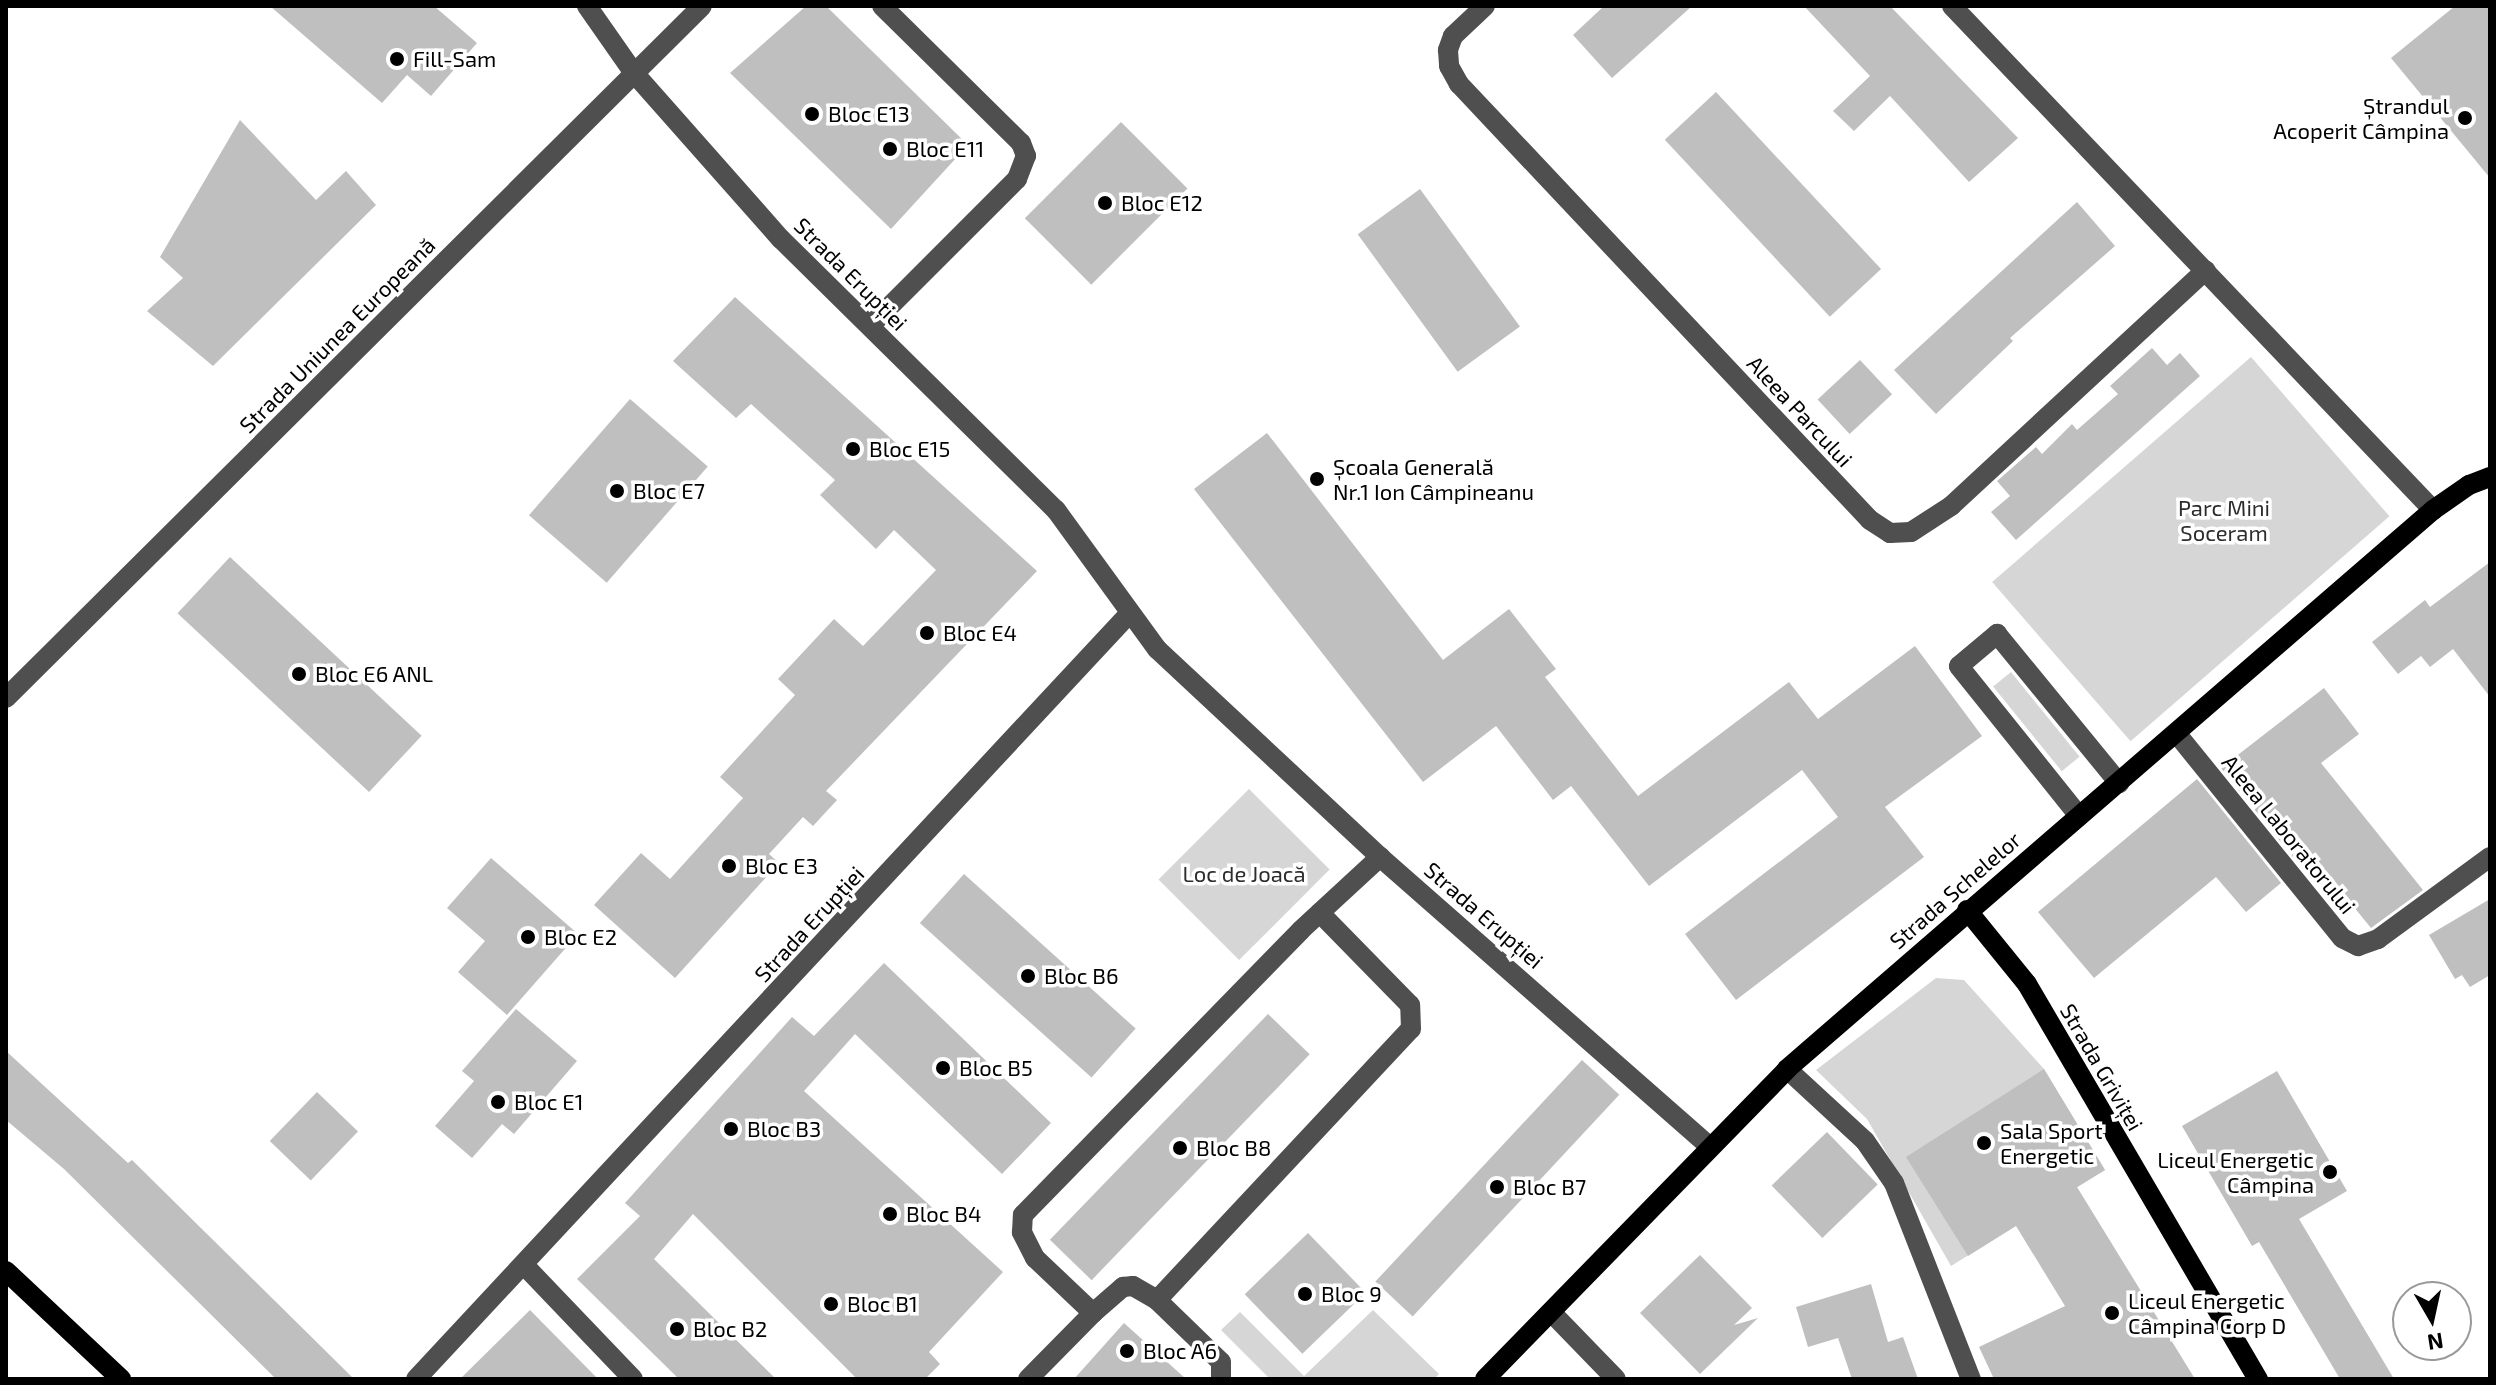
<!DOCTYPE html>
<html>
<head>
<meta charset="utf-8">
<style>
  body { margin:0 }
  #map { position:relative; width:2496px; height:1385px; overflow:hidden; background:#fff; font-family:"Exo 2",sans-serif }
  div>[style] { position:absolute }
  .green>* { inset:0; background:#d6d6d6; transform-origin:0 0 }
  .building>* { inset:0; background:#bfbfbf; transform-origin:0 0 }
  .minor>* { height:20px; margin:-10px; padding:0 10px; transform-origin:10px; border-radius:10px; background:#4f4f4f }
  .major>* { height:20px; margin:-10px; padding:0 10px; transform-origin:10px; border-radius:10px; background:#000 }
  .dots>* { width:22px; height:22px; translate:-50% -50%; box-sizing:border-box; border:4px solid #fff; border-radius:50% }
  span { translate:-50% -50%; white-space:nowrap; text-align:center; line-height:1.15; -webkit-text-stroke:7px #fff; paint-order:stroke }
  .poi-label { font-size:22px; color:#000 }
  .left { translate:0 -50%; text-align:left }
  .right { translate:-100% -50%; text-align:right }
  .street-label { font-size:22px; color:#000 }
  .park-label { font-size:22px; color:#2d2d2d }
  .frame { position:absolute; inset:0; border:8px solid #000; pointer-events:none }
  .north { position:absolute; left:2392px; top:1281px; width:80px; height:80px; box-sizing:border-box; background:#fff; border:2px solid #999; border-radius:50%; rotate:171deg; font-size:22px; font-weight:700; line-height:32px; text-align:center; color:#000 }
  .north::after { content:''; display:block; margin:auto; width:28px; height:36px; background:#000; clip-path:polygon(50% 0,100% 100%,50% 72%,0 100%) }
</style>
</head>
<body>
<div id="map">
  <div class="green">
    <i style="left:2251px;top:357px;width:211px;height:343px;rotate:49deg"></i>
    <i style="left:2011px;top:672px;width:109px;height:23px;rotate:51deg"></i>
    <i style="left:1249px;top:789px;width:114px;height:128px;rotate:45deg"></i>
    <i style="clip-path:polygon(1936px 978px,1964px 980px,2044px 1069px,2105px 1170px,1951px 1266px,1867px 1119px,1816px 1070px)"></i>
    <i style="clip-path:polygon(1373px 1310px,1439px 1374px,1434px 1379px,1270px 1379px,1221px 1330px,1240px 1312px,1304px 1376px)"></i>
  </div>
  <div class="building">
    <i style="clip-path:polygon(270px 6px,434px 6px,477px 43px,431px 96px,407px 75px,382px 103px)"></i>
    <i style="clip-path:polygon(806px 6px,826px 6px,968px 145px,891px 229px,730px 73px)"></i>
    <i style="clip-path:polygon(1604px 6px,1692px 6px,1612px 78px,1573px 35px)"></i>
    <i style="clip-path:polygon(1804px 6px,1890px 6px,2018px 138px,1969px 182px,1890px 96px,1854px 131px,1833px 111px,1870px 76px)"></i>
    <i style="clip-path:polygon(2455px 6px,2490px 6px,2490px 178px,2391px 58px)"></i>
    <i style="left:1716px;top:92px;width:242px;height:70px;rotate:47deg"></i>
    <i style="clip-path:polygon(240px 120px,316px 200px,346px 171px,376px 205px,213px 366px,147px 311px,183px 278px,160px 257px)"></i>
    <i style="left:1121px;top:122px;width:94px;height:136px;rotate:45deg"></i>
    <i style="left:1420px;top:189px;width:170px;height:77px;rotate:54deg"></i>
    <i style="clip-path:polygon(2077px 202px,2115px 246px,2010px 338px,2013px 341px,1936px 414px,1894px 370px)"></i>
    <i style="clip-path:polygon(735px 297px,1037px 571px,826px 791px,837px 800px,813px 826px,803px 817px,769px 854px,779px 863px,675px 978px,594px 905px,641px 853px,670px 879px,743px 798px,720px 777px,795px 695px,778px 679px,834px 619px,863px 646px,936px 570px,894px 530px,876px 549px,820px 495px,835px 480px,751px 404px,736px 418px,673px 361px)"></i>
    <i style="clip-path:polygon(2152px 348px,2167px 365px,2180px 353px,2200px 376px,2016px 540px,1991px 512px,2010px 496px,1997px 481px,2036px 447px,2042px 454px,2072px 424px,2077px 430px,2118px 394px,2110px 386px)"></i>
    <i style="left:1860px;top:360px;width:47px;height:58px;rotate:47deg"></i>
    <i style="left:630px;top:399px;width:103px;height:154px;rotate:41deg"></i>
    <i style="clip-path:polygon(1267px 433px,1443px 660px,1509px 609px,1556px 669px,1545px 677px,1638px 796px,1789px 682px,1818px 719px,1915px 646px,1982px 736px,1885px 807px,1924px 857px,1736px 1000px,1685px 934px,1838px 817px,1802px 770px,1649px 886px,1571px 786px,1553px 800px,1496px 726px,1423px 782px,1194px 489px)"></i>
    <i style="left:230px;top:557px;width:262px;height:77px;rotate:43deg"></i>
    <i style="clip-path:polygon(2490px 562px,2490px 697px,2453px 649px,2430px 667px,2421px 656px,2398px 674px,2372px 642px,2425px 600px,2430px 607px)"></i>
    <i style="clip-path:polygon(2324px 688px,2359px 734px,2321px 763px,2423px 890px,2371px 928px,2313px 857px,2301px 867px,2221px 768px)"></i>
    <i style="clip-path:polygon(2197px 779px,2281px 883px,2246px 912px,2216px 877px,2094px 978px,2038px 912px)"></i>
    <i style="clip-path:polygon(491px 858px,578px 934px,507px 1015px,458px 972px,485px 941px,447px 908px)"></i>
    <i style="left:964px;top:874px;width:231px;height:66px;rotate:42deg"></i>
    <i style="clip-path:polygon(2490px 899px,2490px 975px,2470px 987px,2462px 975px,2455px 979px,2429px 935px)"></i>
    <i style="clip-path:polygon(884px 963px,1051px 1123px,1002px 1174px,855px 1034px,804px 1091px,1003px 1272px,929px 1352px,940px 1364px,925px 1379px,857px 1379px,693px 1214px,654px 1259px,776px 1379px,679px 1379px,577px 1279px,640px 1216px,625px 1203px,792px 1017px,814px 1036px)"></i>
    <i style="clip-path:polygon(516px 1009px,577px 1061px,514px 1134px,502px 1124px,472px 1158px,435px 1126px,474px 1081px,462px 1071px)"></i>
    <i style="left:1268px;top:1014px;width:58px;height:314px;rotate:44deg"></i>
    <i style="clip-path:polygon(6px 1051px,128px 1163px,132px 1160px,354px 1379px,276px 1379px,64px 1169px,6px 1120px)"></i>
    <i style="left:1582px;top:1060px;width:51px;height:303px;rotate:43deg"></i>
    <i style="clip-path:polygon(2044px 1069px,2105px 1170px,2077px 1187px,2195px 1379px,1994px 1379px,1979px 1347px,2065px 1306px,2016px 1226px,1968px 1256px,1906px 1157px)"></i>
    <i style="clip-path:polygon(2277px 1071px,2347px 1191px,2299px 1219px,2394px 1379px,2340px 1379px,2259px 1242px,2252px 1246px,2182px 1126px)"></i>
    <i style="left:317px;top:1092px;width:57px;height:68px;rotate:44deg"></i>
    <i style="left:1827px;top:1132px;width:73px;height:77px;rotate:46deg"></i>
    <i style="left:1308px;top:1233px;width:83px;height:88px;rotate:46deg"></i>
    <i style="clip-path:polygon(1700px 1255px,1752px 1308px,1734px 1325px,1758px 1318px,1700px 1374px,1640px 1313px)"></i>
    <i style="clip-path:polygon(1871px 1284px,1888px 1342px,1903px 1337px,1918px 1379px,1852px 1379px,1838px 1338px,1808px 1347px,1796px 1307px)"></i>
    <i style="clip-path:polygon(530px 1310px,598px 1379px,460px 1379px)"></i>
    <i style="clip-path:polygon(1124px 1323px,1186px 1379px,1074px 1379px)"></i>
  </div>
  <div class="minor">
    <i style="left:587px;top:6px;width:82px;rotate:55deg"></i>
    <i style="left:634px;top:73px;width:222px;rotate:48.5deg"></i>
    <i style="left:781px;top:239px;width:386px;rotate:44.6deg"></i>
    <i style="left:1056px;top:510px;width:172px;rotate:54deg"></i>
    <i style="left:1157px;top:649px;width:305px;rotate:43deg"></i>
    <i style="left:1380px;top:857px;width:438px;rotate:41.3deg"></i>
    <i style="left:1485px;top:6px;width:44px;rotate:136.8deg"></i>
    <i style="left:1453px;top:36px;width:15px;rotate:110deg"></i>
    <i style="left:1448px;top:50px;width:16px;rotate:86deg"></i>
    <i style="left:1449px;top:66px;width:21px;rotate:61deg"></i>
    <i style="left:1459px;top:84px;width:599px;rotate:46.69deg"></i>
    <i style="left:1870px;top:520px;width:24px;rotate:33deg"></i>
    <i style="left:1890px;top:533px;width:21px;rotate:-3deg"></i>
    <i style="left:1911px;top:532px;width:48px;rotate:-33deg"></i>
    <i style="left:1951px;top:506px;width:347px;rotate:-42.8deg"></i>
    <i style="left:1952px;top:6px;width:697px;rotate:46.34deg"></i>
    <i style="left:870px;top:326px;width:208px;rotate:-45deg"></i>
    <i style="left:1017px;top:179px;width:25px;rotate:-69deg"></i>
    <i style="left:1026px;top:156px;width:14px;rotate:-111deg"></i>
    <i style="left:1021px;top:143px;width:195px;rotate:-135.4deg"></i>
    <i style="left:6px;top:698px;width:981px;rotate:-44.83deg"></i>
    <i style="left:2177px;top:734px;width:262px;rotate:51deg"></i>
    <i style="left:2342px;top:938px;width:18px;rotate:27deg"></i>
    <i style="left:2358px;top:946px;width:21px;rotate:-19deg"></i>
    <i style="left:2378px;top:939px;width:139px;rotate:-36.2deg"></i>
    <i style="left:2079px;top:816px;width:192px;rotate:-128.7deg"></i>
    <i style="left:1959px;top:666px;width:50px;rotate:-40.1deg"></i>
    <i style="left:1997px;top:634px;width:193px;rotate:50.7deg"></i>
    <i style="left:1787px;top:1069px;width:106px;rotate:42.7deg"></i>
    <i style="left:1865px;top:1141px;width:51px;rotate:55.4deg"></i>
    <i style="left:1894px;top:1183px;width:211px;rotate:68.6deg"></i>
    <i style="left:525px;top:1266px;width:156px;rotate:46.3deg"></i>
    <i style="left:1157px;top:1300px;width:371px;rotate:-46.9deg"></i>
    <i style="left:1411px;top:1029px;width:24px;rotate:-92deg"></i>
    <i style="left:1410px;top:1005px;width:129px;rotate:-134.4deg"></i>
    <i style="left:1551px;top:1312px;width:93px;rotate:45.9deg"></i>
    <i style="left:1093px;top:1313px;width:80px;rotate:-136.5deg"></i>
    <i style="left:1035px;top:1258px;width:29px;rotate:-117deg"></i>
    <i style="left:1022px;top:1232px;width:17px;rotate:-87deg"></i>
    <i style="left:1023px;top:1215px;width:398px;rotate:-45.7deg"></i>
    <i style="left:1301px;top:930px;width:108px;rotate:-42.7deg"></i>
    <i style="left:416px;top:1379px;width:1044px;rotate:-47.02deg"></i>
    <i style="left:1028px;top:1379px;width:93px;rotate:-45.4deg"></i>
    <i style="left:1093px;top:1313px;width:40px;rotate:-41deg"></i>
    <i style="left:1123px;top:1287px;width:10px;rotate:-6deg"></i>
    <i style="left:1133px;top:1286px;width:28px;rotate:30deg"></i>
    <i style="left:1157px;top:1300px;width:89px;rotate:44.1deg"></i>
    <i style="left:1221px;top:1362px;width:17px;rotate:90deg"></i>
  </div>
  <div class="major">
    <i style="left:1967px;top:910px;width:95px;rotate:51deg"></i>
    <i style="left:2027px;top:984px;width:458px;rotate:59.7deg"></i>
    <i style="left:6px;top:1271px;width:158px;rotate:43.2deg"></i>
    <i style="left:1485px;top:1379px;width:433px;rotate:-45.7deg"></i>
    <i style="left:1787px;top:1069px;width:854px;rotate:-40.87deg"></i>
    <i style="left:2433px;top:510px;width:44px;rotate:-34.8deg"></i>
    <i style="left:2469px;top:485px;width:22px;rotate:-21deg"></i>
  </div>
  <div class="dots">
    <i style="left:397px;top:59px;background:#000"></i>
    <i style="left:812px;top:114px;background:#000"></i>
    <i style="left:2465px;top:118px;background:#000"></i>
    <i style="left:890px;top:149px;background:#000"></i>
    <i style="left:1105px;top:203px;background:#000"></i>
    <i style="left:853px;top:449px;background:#000"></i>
    <i style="left:1317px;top:479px;background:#000"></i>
    <i style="left:617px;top:491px;background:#000"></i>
    <i style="left:927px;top:633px;background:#000"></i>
    <i style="left:299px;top:674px;background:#000"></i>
    <i style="left:729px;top:866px;background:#000"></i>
    <i style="left:528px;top:937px;background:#000"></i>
    <i style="left:1028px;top:976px;background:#000"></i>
    <i style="left:943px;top:1068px;background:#000"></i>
    <i style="left:498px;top:1102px;background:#000"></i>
    <i style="left:731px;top:1129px;background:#000"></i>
    <i style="left:1984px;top:1143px;background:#000"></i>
    <i style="left:1180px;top:1148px;background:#000"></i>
    <i style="left:2330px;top:1172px;background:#000"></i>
    <i style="left:1497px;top:1187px;background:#000"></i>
    <i style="left:890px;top:1214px;background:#000"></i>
    <i style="left:1305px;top:1294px;background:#000"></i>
    <i style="left:831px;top:1304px;background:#000"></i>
    <i style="left:2112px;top:1313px;background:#000"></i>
    <i style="left:677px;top:1329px;background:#000"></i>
    <i style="left:1127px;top:1351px;background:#000"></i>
  </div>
  <div class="poi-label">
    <span class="left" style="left:413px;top:59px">Fill-Sam</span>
    <span class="right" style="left:2449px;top:118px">Ștrandul<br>Acoperit Câmpina</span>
    <span class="left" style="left:828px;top:114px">Bloc E13</span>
    <span class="left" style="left:906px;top:149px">Bloc E11</span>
    <span class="left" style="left:1121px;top:203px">Bloc E12</span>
    <span class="left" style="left:869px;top:449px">Bloc E15</span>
    <span class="left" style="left:1333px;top:479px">Școala Generală<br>Nr.1 Ion Câmpineanu</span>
    <span class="left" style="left:633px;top:491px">Bloc E7</span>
    <span class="left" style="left:943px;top:633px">Bloc E4</span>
    <span class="left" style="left:315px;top:674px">Bloc E6 ANL</span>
    <span class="left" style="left:745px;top:866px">Bloc E3</span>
    <span class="left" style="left:544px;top:937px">Bloc E2</span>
    <span class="left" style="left:1044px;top:976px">Bloc B6</span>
    <span class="left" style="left:959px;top:1068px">Bloc B5</span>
    <span class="left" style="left:514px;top:1102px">Bloc E1</span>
    <span class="left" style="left:747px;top:1129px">Bloc B3</span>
    <span class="left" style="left:2000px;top:1143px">Sala Sport<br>Energetic</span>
    <span class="left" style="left:1196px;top:1148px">Bloc B8</span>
    <span class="right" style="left:2314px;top:1172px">Liceul Energetic<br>Câmpina</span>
    <span class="left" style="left:1513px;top:1187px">Bloc B7</span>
    <span class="left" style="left:906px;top:1214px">Bloc B4</span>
    <span class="left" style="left:1321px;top:1294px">Bloc 9</span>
    <span class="left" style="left:2128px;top:1313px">Liceul Energetic<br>Câmpina Corp D</span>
    <span class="left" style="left:847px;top:1304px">Bloc B1</span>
    <span class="left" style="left:693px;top:1329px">Bloc B2</span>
    <span class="left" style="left:1143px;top:1351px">Bloc A6</span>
  </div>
  <div class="street-label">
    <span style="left:851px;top:274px;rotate:45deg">Strada Erupției</span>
    <span style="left:337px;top:335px;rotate:-45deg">Strada Uniunea Europeană</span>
    <span style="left:1800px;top:411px;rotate:47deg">Aleea Parcului</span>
    <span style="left:2289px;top:834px;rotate:51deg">Aleea Laboratorului</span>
    <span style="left:1955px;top:890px;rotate:-41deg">Strada Schelelor</span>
    <span style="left:1484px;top:915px;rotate:41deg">Strada Erupției</span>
    <span style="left:809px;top:924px;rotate:-47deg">Strada Erupției</span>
    <span style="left:2102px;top:1067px;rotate:60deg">Strada Griviței</span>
  </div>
  <div class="park-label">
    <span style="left:2224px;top:520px">Parc Mini<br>Soceram</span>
    <span style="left:1244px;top:874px">Loc de Joacă</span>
  </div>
  <div class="frame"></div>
  <div class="north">N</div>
</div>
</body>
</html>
